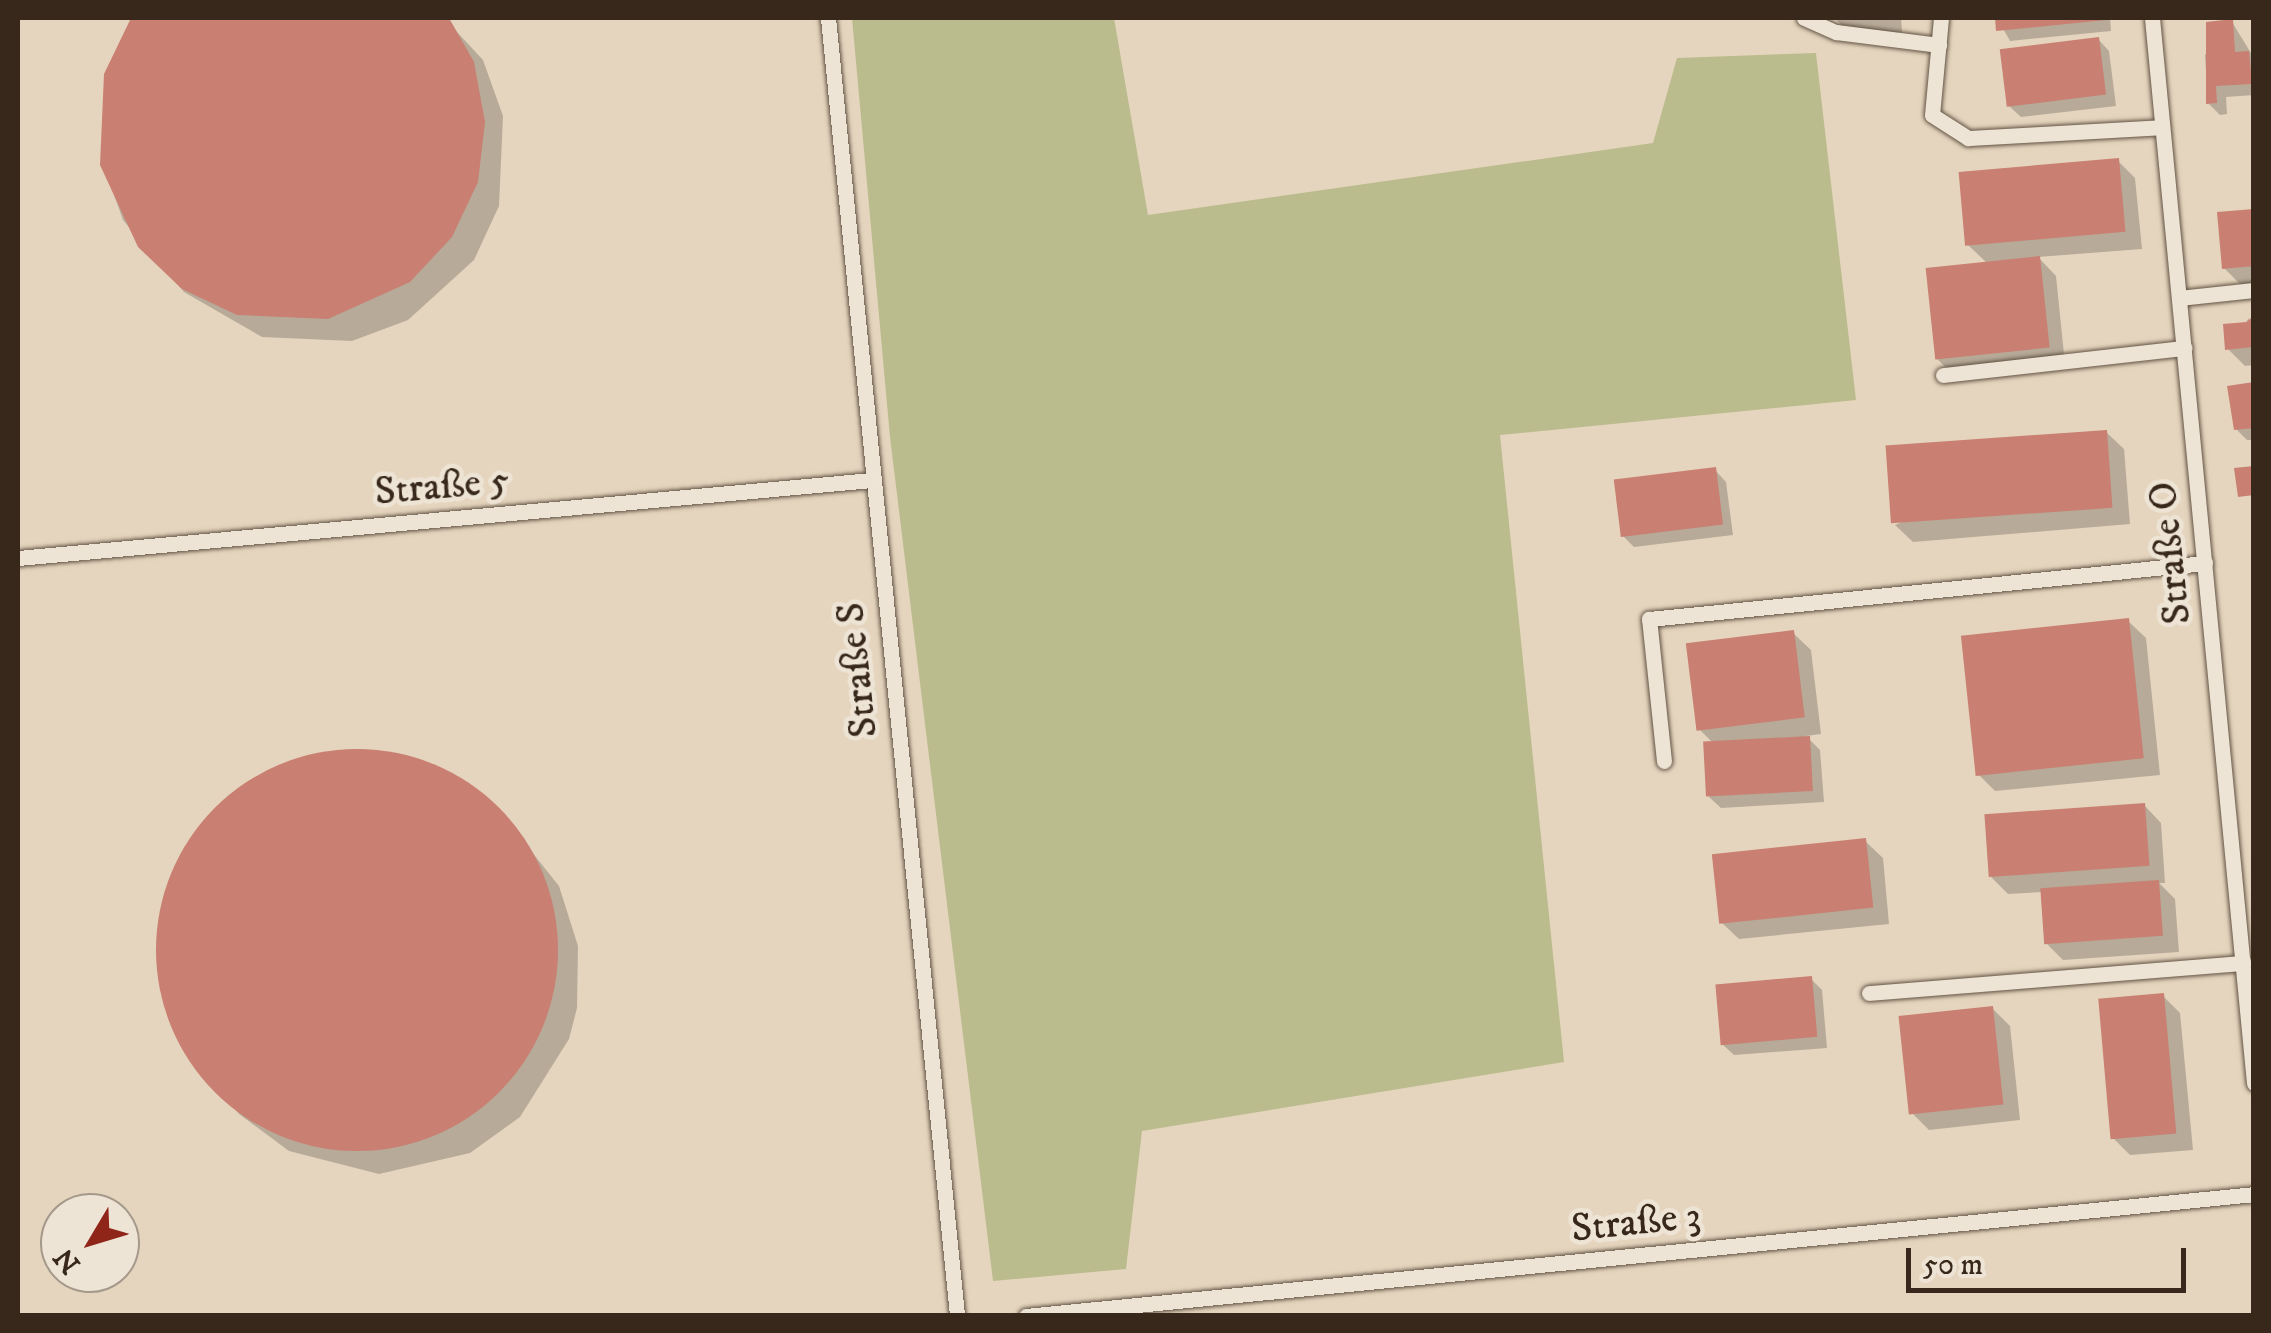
<!DOCTYPE html>
<html>
<head>
<meta charset="utf-8">
<style>
  body { margin:0 }
  #map { position:relative; width:2271px; height:1333px; overflow:hidden; background:#e5d5be; font-family:"IM FELL DW Pica",serif }
  div>[style] { position:absolute }
  .green>* { inset:0; background:#bbbc8d }
  .shadow>* { inset:0; background:#0003 }
  .building>* { inset:0; background:#c97f71; transform-origin:0 0 }
  .round { border-radius:50% }
  .roads { filter:drop-shadow(0 0 2px #625344) drop-shadow(0 0 2px #625344) }
  .service>* { height:15px; margin:-7.5px; padding:0 7.5px; transform-origin:7.5px; border-radius:7.5px; background:#eee4d5 }
  span { translate:-50% -50%; white-space:nowrap; text-align:center; line-height:1.15; -webkit-text-stroke:9px #eee4d5; paint-order:stroke }
  .street-label { font-size:40px; color:#37281b }
  .frame { position:absolute; inset:0; border:20px solid #37281b; pointer-events:none }
  .north { position:absolute; left:40px; top:1193px; width:100px; height:100px; box-sizing:border-box; background:#eee4d5; border:2px solid #a5998b; border-radius:50%; rotate:232deg; font-size:28px; font-weight:700; line-height:40px; text-align:center; color:#37281b }
  .north::after { content:''; display:block; margin:auto; width:35px; height:45px; background:#8f2418; clip-path:polygon(50% 0,100% 100%,50% 72%,0 100%) }
  .scale { position:absolute; left:1906px; top:1248px; width:280px; height:45px; box-sizing:border-box; border:5px solid #37281b; border-top:0; padding-left:12px; font-size:30px; line-height:35px; white-space:nowrap; color:#37281b; -webkit-text-stroke:8px #eee4d5; paint-order:stroke }
</style>
</head>
<body>
<div id="map">
  <div class="green">
    <i style="clip-path:polygon(852px 18px,1114px 18px,1148px 215px,1653px 143px,1677px 58px,1816px 53px,1856px 400px,1500px 435px,1564px 1062px,1142px 1131px,1126px 1269px,993px 1281px,890px 437px)"></i>
  </div>
  <div class="shadow">
    <i style="clip-path:polygon(139px 18px,444px 18px,483px 60px,503px 116px,499px 206px,474px 260px,408px 320px,352px 341px,262px 337px,184px 292px,123px 220px,103px 164px,107px 75px)"></i>
    <i style="clip-path:polygon(1835px 18px,1901px 18px,1902px 32px,1852px 37px)"></i>
    <i style="clip-path:polygon(1997px 18px,2110px 18px,2111px 31px,2010px 41px)"></i>
    <i style="clip-path:polygon(2232px 22px,2254px 58px,2254px 95px,2226px 97px,2227px 114px,2220px 115px,2208px 103px,2205px 55px)"></i>
    <i style="clip-path:polygon(2098px 39px,2109px 51px,2116px 106px,2021px 117px,2009px 106px)"></i>
    <i style="clip-path:polygon(2118px 161px,2135px 178px,2142px 249px,2038px 257px,2056px 276px,2065px 364px,1954px 375px,1936px 358px,1987px 263px,1968px 245px)"></i>
    <i style="clip-path:polygon(2254px 211px,2254px 284px,2241px 285px,2224px 268px)"></i>
    <i style="clip-path:polygon(2249px 318px,2254px 365px,2245px 366px,2227px 348px)"></i>
    <i style="clip-path:polygon(2254px 385px,2254px 440px,2247px 440px,2236px 429px)"></i>
    <i style="clip-path:polygon(2106px 432px,2124px 449px,2130px 524px,1913px 542px,1895px 525px)"></i>
    <i style="clip-path:polygon(1715px 470px,1726px 482px,1733px 535px,1634px 547px,1623px 536px)"></i>
    <i style="clip-path:polygon(2128px 621px,2146px 638px,2160px 775px,1995px 791px,1978px 774px)"></i>
    <i style="clip-path:polygon(1793px 633px,1811px 650px,1821px 734px,1806px 736px,1820px 750px,1824px 802px,1721px 808px,1709px 797px,1715px 745px,1699px 729px)"></i>
    <i style="clip-path:polygon(359px 751px,449px 774px,499px 811px,559px 886px,578px 946px,577px 1008px,569px 1039px,520px 1117px,470px 1153px,379px 1174px,289px 1151px,239px 1114px,179px 1039px,160px 979px,168px 887px,197px 831px,268px 772px)"></i>
    <i style="clip-path:polygon(2144px 805px,2161px 823px,2165px 883px,2159px 883px,2175px 899px,2179px 952px,2063px 960px,2046px 943px,2042px 892px,2008px 894px,1991px 877px)"></i>
    <i style="clip-path:polygon(1865px 841px,1883px 858px,1889px 924px,1739px 939px,1721px 922px)"></i>
    <i style="clip-path:polygon(1811px 979px,1822px 990px,1827px 1048px,1734px 1055px,1722px 1044px)"></i>
    <i style="clip-path:polygon(2163px 996px,2180px 1013px,2193px 1150px,2130px 1155px,2113px 1138px)"></i>
    <i style="clip-path:polygon(1993px 1009px,2010px 1026px,2020px 1120px,1929px 1130px,1912px 1113px)"></i>
  </div>
  <div class="building">
    <i style="clip-path:polygon(131px 18px,449px 18px,474px 62px,485px 122px,478px 182px,452px 237px,410px 282px,328px 319px,237px 315px,182px 289px,138px 247px,100px 165px,104px 74px)"></i>
    <i style="clip-path:polygon(1995px 18px,2106px 18px,2106px 20px,1996px 31px)"></i>
    <i style="clip-path:polygon(2233px 19px,2235px 52px,2249px 51px,2252px 84px,2216px 86px,2217px 103px,2206px 104px,2206px 22px)"></i>
    <i style="left:2099px;top:37px;width:58px;height:100px;rotate:83deg"></i>
    <i style="left:2119px;top:158px;width:74px;height:161px;rotate:85deg"></i>
    <i style="clip-path:polygon(2254px 209px,2254px 266px,2222px 269px,2217px 212px)"></i>
    <i style="left:2040px;top:256px;width:92px;height:115px;rotate:84deg"></i>
    <i style="clip-path:polygon(2254px 315px,2254px 347px,2225px 350px,2223px 324px,2247px 322px)"></i>
    <i style="clip-path:polygon(2254px 382px,2254px 428px,2234px 430px,2227px 386px)"></i>
    <i style="left:2107px;top:430px;width:78px;height:222px;rotate:86deg"></i>
    <i style="clip-path:polygon(2254px 466px,2254px 495px,2238px 497px,2234px 468px)"></i>
    <i style="left:1716px;top:467px;width:58px;height:103px;rotate:83deg"></i>
    <i style="left:2129px;top:618px;width:141px;height:169px;rotate:84deg"></i>
    <i style="left:1794px;top:630px;width:88px;height:109px;rotate:83deg"></i>
    <i style="left:1810px;top:736px;width:55px;height:107px;rotate:87deg"></i>
    <i class="round" style="left:156px;top:749px;width:402px;height:402px"></i>
    <i style="left:2145px;top:803px;width:63px;height:161px;rotate:86deg"></i>
    <i style="left:1866px;top:838px;width:70px;height:155px;rotate:84deg"></i>
    <i style="left:2159px;top:880px;width:56px;height:119px;rotate:86deg"></i>
    <i style="left:1812px;top:976px;width:61px;height:97px;rotate:85deg"></i>
    <i style="left:2164px;top:993px;width:141px;height:66px;rotate:85deg"></i>
    <i style="left:1993px;top:1006px;width:99px;height:95px;rotate:84deg"></i>
  </div>
  <div class="roads">
    <div class="service">
      <i style="left:828px;top:18px;width:1304px;rotate:84.32deg"></i>
      <i style="left:1804px;top:18px;width:35px;rotate:24deg"></i>
      <i style="left:1836px;top:32px;width:104px;rotate:7.2deg"></i>
      <i style="left:1941px;top:18px;width:97px;rotate:95.3deg"></i>
      <i style="left:1932px;top:115px;width:43px;rotate:32.6deg"></i>
      <i style="left:1968px;top:138px;width:194px;rotate:-3.2deg"></i>
      <i style="left:2152px;top:18px;width:1070px;rotate:84.53deg"></i>
      <i style="left:2179px;top:298px;width:75px;rotate:-6.1deg"></i>
      <i style="left:1943px;top:375px;width:243px;rotate:-6.4deg"></i>
      <i style="left:18px;top:558px;width:858px;rotate:-5.22deg"></i>
      <i style="left:1664px;top:761px;width:143px;rotate:-96deg"></i>
      <i style="left:1649px;top:619px;width:559px;rotate:-5.75deg"></i>
      <i style="left:1869px;top:993px;width:376px;rotate:-4.6deg"></i>
      <i style="left:1026px;top:1316px;width:1234px;rotate:-5.67deg"></i>
    </div>
  </div>
  <div class="street-label">
    <span style="left:442px;top:487px;rotate:-5deg">Straße 5</span>
    <span style="left:2171px;top:553px;rotate:-96deg">Straße O</span>
    <span style="left:858px;top:670px;rotate:-96deg">Straße S</span>
    <span style="left:1636px;top:1223px;rotate:-6deg">Straße 3</span>
  </div>
  <div class="frame"></div>
  <div class="north">N</div>
  <div class="scale">50 m</div>
</div>
</body>
</html>
